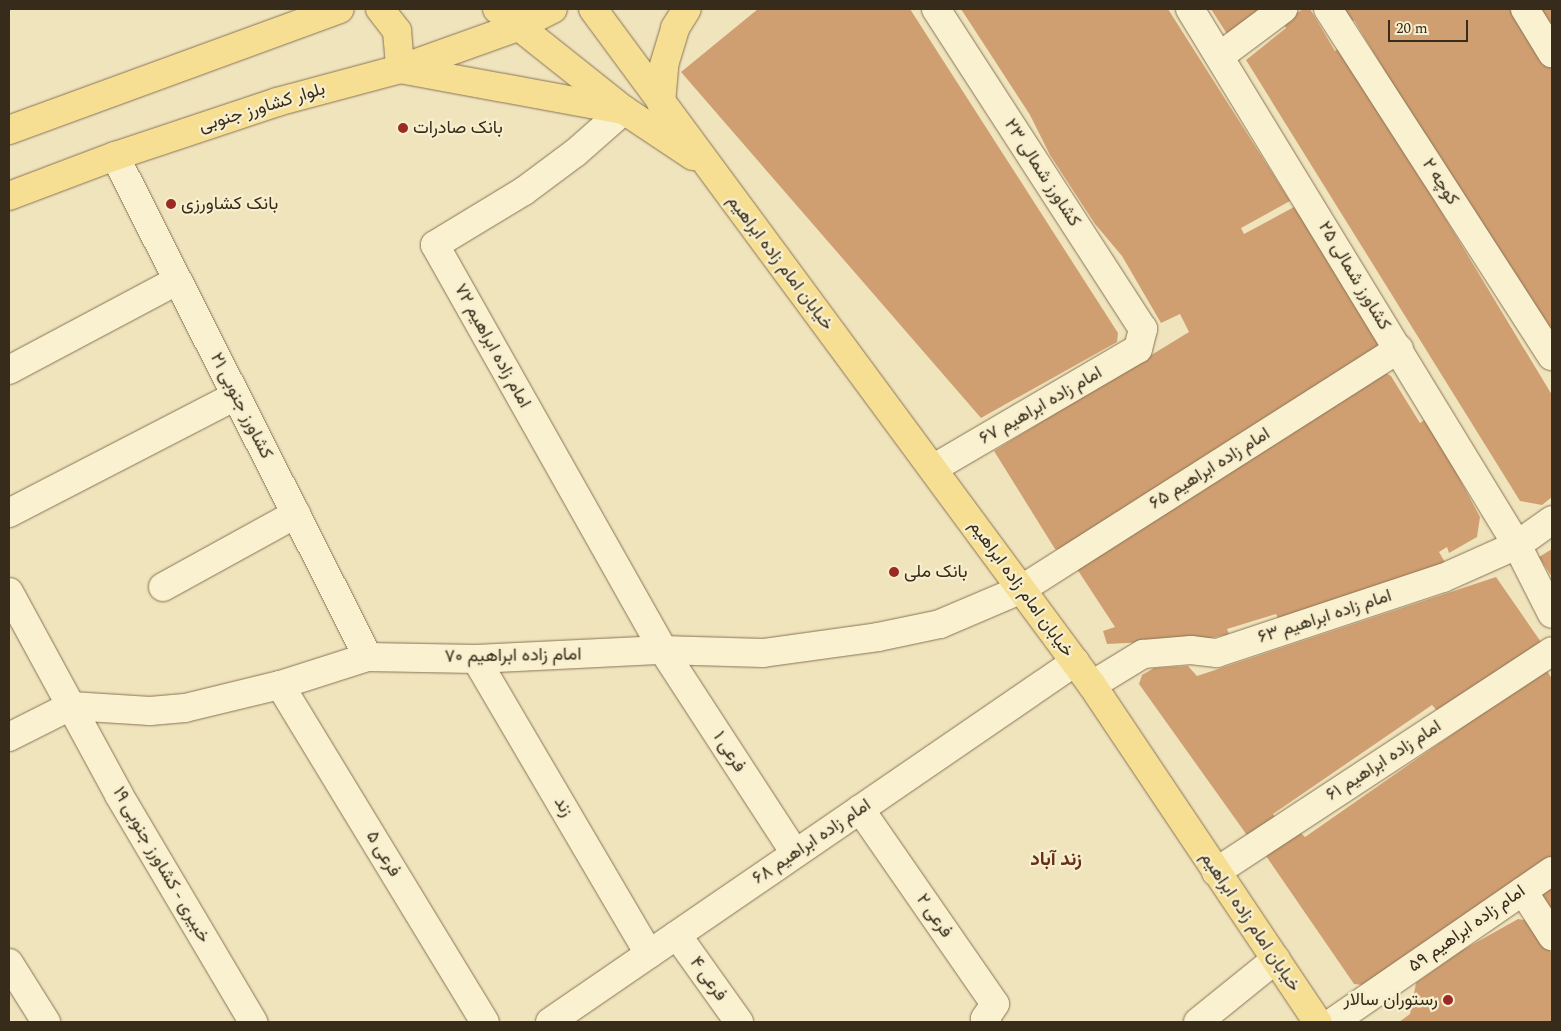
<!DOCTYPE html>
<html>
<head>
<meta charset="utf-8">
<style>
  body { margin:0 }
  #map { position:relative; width:1561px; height:1031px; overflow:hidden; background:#f0e4bd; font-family:Spectral,Vazirmatn,serif }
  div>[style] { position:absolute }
  .building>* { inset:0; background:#d09f71 }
  .roads { filter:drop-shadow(0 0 1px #887456) drop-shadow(0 0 1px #887456) }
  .minor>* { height:28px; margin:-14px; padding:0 14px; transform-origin:14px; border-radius:14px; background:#faf1d1 }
  .major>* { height:28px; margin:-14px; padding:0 14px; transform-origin:14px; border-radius:14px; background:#f6de92 }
  .dots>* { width:14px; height:14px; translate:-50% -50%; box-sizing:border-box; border:2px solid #f7eecd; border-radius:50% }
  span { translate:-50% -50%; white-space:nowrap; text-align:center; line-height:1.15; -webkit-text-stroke:4.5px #f7eecd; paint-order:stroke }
  .street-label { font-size:18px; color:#372b1b }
  .poi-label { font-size:18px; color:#372b1b }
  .left { translate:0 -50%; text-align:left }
  .right { translate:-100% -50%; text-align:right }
  .neighbourhood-label { font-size:19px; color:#652e19; font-weight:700 }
  .frame { position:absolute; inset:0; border:10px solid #372b1b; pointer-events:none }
  .scale { position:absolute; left:1388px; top:20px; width:80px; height:22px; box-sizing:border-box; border:2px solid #372b1b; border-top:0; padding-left:6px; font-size:15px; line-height:18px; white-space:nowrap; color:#372b1b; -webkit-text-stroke:4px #f7eecd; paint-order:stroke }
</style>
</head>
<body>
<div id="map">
  <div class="building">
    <i style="clip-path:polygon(758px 9px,910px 9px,1118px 333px,1117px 342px,981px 418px,681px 72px)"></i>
    <i style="clip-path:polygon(961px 9px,1168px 9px,1290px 201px,1241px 228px,1244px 234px,1294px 207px,1354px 295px,1379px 345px,1061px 550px,1055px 549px,994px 451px,1189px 332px,1180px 314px,1161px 323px,1122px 256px,1095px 224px,1050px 155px,1030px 115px)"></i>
    <i style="clip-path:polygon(1211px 9px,1260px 9px,1227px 34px)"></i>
    <i style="clip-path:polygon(1303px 9px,1310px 9px,1335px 51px,1342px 47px,1552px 395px,1552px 497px,1542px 505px,1520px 501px,1246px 60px,1286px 28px,1283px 22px)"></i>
    <i style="clip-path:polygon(1338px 9px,1516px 9px,1552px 67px,1552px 350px,1354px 20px,1348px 24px)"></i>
    <i style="clip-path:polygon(1536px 9px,1552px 9px,1552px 32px)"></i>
    <i style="clip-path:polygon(1384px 372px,1391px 376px,1420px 423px,1427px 418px,1480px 517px,1477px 537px,1449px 553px,1447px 547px,1439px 552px,1446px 564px,1281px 624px,1276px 614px,1227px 629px,1229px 634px,1206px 639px,1107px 644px,1103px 631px,1115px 627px,1077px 569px)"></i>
    <i style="clip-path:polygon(1552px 549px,1552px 577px,1539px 557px)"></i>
    <i style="clip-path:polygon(1496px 577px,1541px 642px,1440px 714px,1432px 705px,1273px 814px,1277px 820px,1249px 838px,1139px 684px,1142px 675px,1154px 668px,1188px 666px,1197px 676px)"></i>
    <i style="clip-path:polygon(1546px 669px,1552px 679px,1552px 856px,1363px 985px,1354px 984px,1266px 856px,1300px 832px,1305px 837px)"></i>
    <i style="clip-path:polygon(1552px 886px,1552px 914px,1540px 894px)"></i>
    <i style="clip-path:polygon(1518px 919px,1531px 921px,1552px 954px,1552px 1022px,1399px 1022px,1410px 1014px,1416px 983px,1461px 951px)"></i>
  </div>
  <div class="roads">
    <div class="minor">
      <i style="left:1190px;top:9px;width:628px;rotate:58.61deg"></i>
      <i style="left:1517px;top:545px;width:77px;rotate:63.1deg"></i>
      <i style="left:1328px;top:9px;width:413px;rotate:57.2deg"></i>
      <i style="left:1525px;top:9px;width:52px;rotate:58.5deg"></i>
      <i style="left:1220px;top:56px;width:79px;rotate:-36.7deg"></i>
      <i style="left:624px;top:110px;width:65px;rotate:138.7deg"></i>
      <i style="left:575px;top:153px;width:64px;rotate:143.3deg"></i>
      <i style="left:524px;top:191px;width:104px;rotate:148.8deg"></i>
      <i style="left:435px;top:245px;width:465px;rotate:60.6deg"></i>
      <i style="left:663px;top:650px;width:242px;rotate:57deg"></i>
      <i style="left:115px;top:156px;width:561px;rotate:63.21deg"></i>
      <i style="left:9px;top:370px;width:191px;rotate:-28deg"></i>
      <i style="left:934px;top:468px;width:236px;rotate:-30.3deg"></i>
      <i style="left:1138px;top:349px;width:21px;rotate:-76deg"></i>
      <i style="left:1143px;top:329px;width:381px;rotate:-122.9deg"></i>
      <i style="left:9px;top:513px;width:255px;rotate:-27.3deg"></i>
      <i style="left:163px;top:587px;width:152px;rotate:-28.8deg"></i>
      <i style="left:9px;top:592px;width:231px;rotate:61.5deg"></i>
      <i style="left:119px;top:795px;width:264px;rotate:59.4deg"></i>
      <i style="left:476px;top:659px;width:342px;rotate:59.6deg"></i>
      <i style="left:280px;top:685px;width:394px;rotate:58.7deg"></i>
      <i style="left:1092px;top:685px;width:60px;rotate:-31.3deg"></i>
      <i style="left:1143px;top:654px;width:48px;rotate:-4.8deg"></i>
      <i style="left:1191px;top:650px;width:26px;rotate:7deg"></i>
      <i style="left:1217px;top:653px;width:238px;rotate:-18.4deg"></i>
      <i style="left:1443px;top:578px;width:81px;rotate:-24deg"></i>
      <i style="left:1517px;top:545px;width:43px;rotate:-35.5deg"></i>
      <i style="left:9px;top:737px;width:69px;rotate:-26.6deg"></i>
      <i style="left:71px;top:706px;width:79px;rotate:3.6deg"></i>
      <i style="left:150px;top:711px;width:35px;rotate:-5deg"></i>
      <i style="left:185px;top:708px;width:98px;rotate:-13.6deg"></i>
      <i style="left:280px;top:685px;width:92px;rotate:-17.7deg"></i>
      <i style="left:368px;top:657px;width:108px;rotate:1.1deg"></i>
      <i style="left:476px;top:659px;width:187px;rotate:-2.8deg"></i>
      <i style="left:663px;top:650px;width:100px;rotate:1.7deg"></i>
      <i style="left:763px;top:653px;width:116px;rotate:-7.9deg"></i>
      <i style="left:878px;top:637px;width:63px;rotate:-11.8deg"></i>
      <i style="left:940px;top:624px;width:89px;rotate:-23.1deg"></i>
      <i style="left:1022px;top:589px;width:447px;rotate:-32.5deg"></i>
      <i style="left:860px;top:809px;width:237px;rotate:55.3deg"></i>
      <i style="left:995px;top:1004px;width:18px;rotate:124deg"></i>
      <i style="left:985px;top:1019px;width:4px;rotate:56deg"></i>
      <i style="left:1216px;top:872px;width:402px;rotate:-33.3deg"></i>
      <i style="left:1523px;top:891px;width:54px;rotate:57.2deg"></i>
      <i style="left:677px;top:935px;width:107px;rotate:54.5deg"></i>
      <i style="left:9px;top:963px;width:70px;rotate:57.9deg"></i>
      <i style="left:550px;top:1022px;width:637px;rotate:-34.44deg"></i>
      <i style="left:1198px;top:1022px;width:100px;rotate:-38.9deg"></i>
      <i style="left:1333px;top:1022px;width:266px;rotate:-34.6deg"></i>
    </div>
    <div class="major">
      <i style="left:380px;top:9px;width:28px;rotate:52deg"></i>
      <i style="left:397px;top:31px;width:38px;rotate:85deg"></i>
      <i style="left:400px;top:69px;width:228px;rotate:10.4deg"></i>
      <i style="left:497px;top:9px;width:162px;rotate:38.5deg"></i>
      <i style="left:624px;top:110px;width:83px;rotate:33.7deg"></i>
      <i style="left:593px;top:9px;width:840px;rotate:53.57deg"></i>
      <i style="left:1092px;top:685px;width:406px;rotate:56.2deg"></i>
      <i style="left:661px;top:103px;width:38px;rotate:-85deg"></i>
      <i style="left:664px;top:65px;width:39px;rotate:-73deg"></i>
      <i style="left:675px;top:28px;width:22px;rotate:-58deg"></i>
      <i style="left:9px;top:130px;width:352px;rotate:-20.1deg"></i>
      <i style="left:9px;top:196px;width:113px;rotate:-20.7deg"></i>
      <i style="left:115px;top:156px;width:171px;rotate:-18.4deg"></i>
      <i style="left:277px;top:102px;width:127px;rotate:-15deg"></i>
      <i style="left:400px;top:69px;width:124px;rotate:-19.7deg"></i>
      <i style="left:517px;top:27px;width:40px;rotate:-26.6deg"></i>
    </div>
  </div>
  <div class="dots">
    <i style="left:403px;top:128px;background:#9a2a23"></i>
    <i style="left:171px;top:204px;background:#9a2a23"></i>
    <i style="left:894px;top:572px;background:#9a2a23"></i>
    <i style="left:1448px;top:1000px;background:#9a2a23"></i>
  </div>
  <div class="street-label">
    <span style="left:262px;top:108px;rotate:-17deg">بلوار کشاورز جنوبی</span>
    <span style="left:1042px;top:173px;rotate:57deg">کشاورز شمالی ۲۳</span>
    <span style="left:1440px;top:182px;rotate:57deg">کوچه ۲</span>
    <span style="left:780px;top:263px;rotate:53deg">خیابان امام زاده ابراهیم</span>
    <span style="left:1354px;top:276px;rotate:59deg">کشاورز شمالی ۲۵</span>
    <span style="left:492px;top:346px;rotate:61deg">امام زاده ابراهیم ۷۲</span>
    <span style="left:241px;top:406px;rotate:63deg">کشاورز جنوبی ۲۱</span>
    <span style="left:1041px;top:406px;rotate:-30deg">امام زاده ابراهیم ۶۷</span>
    <span style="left:1210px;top:469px;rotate:-32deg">امام زاده ابراهیم ۶۵</span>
    <span style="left:1021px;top:589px;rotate:54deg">خیابان امام زاده ابراهیم</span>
    <span style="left:1325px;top:617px;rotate:-18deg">امام زاده ابراهیم ۶۳</span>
    <span style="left:513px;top:656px;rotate:-1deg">امام زاده ابراهیم ۷۰</span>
    <span style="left:729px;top:752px;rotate:57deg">فرعی ۱</span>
    <span style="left:1384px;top:761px;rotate:-33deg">امام زاده ابراهیم ۶۱</span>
    <span style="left:563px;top:807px;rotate:60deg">زند</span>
    <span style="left:812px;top:842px;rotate:-34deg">امام زاده ابراهیم ۶۸</span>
    <span style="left:383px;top:854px;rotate:59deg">فرعی ۵</span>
    <span style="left:161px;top:865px;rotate:60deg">خبیری - کشاورز جنوبی ۱۹</span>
    <span style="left:934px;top:916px;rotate:55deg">فرعی ۲</span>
    <span style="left:1250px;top:922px;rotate:56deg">خیابان امام زاده ابراهیم</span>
    <span style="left:1467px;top:929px;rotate:-35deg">امام زاده ابراهیم ۵۹</span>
    <span style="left:708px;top:979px;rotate:54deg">فرعی ۴</span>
  </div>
  <div class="poi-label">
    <span class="left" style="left:413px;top:128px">بانک صادرات</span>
    <span class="left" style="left:181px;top:204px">بانک کشاورزی</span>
    <span class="left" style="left:904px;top:572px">بانک ملی</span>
    <span class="right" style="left:1438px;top:1000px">رستوران سالار</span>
  </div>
  <div class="neighbourhood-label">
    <span style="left:1056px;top:860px">زند آباد</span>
  </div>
  <div class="frame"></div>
  <div class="scale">20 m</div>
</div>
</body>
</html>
